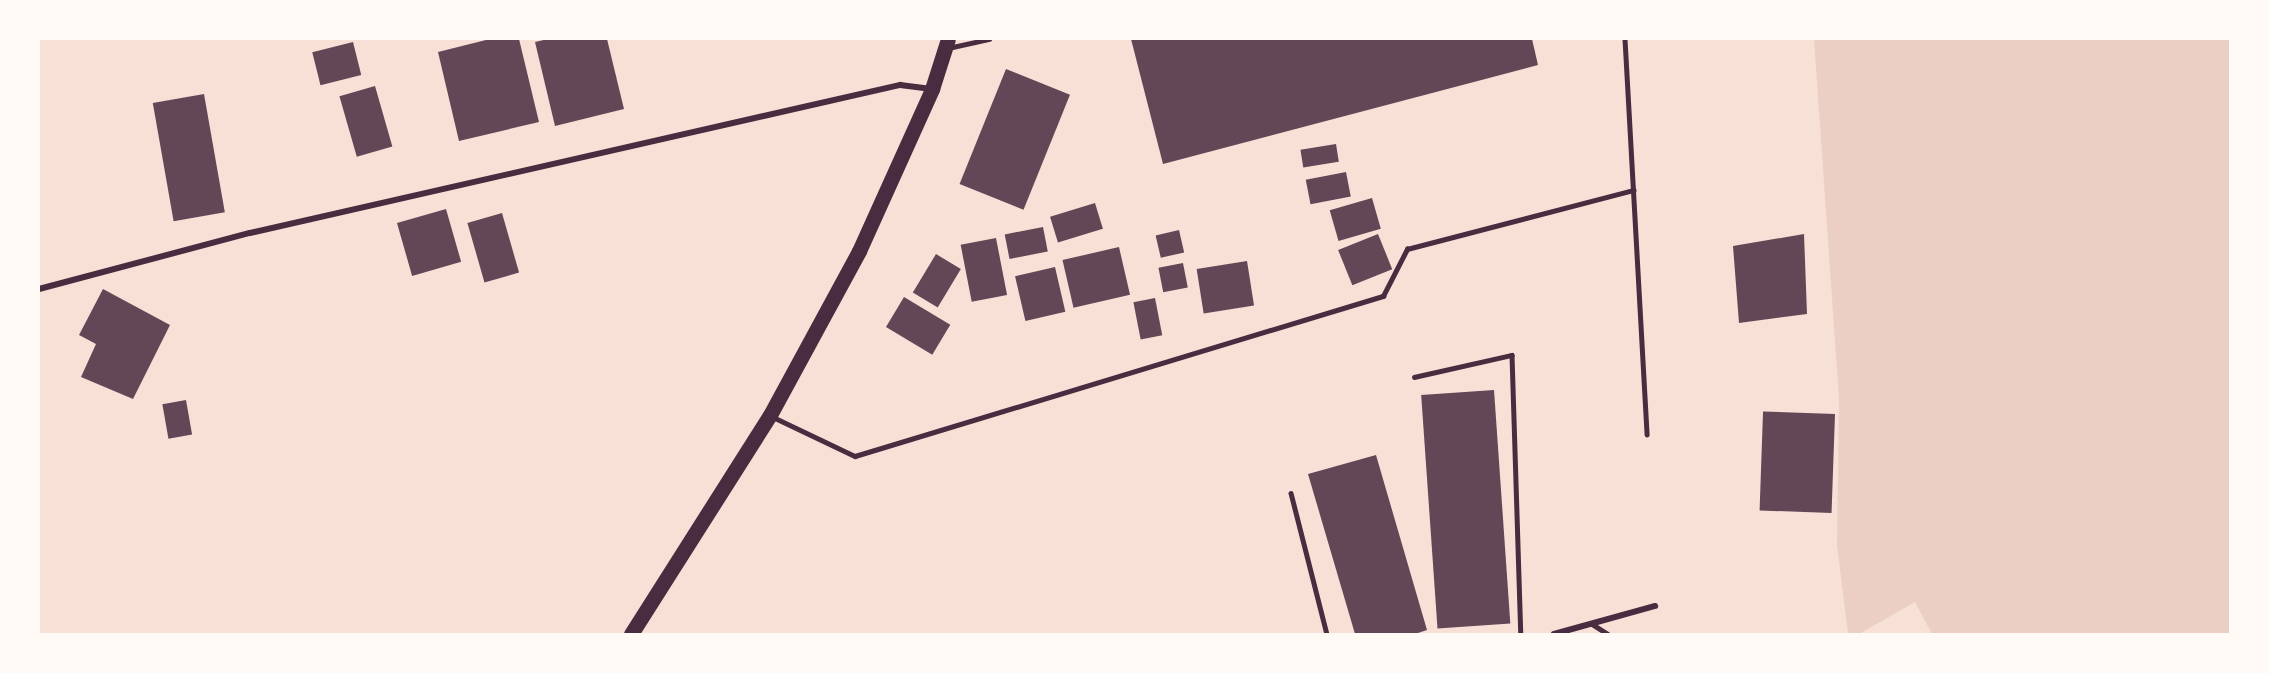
<!DOCTYPE html>
<html>
<head>
<meta charset="utf-8">
<style>
  body { margin:0 }
  #map { position:relative; width:2269px; height:673px; overflow:hidden; background:#f7e1d7; font-family:Raleway,sans-serif }
  div>[style] { position:absolute }
  .green>* { inset:0; background:#ebcfc5 }
  .building>* { inset:0; background:#644757; transform-origin:0 0 }
  .service>* { height:4.5px; margin:-2.25px; padding:0 2.25px; transform-origin:2.25px; border-radius:2.25px; background:#4a2c40 }
  .minor>* { height:6px; margin:-3px; padding:0 3px; transform-origin:3px; border-radius:3px; background:#4a2c40 }
  .primary>* { height:15px; margin:-7.5px; padding:0 7.5px; transform-origin:7.5px; border-radius:7.5px; background:#4a2c40 }
  span { translate:-50% -50%; white-space:nowrap; text-align:center; line-height:1.15; -webkit-text-stroke:4.5px #fffaf5; paint-order:stroke }
  .frame { position:absolute; inset:0; border:40px solid #fffaf5; pointer-events:none }
</style>
</head>
<body>
<div id="map">
  <div class="green">
    <i style="clip-path:polygon(1814px 39px,2230px 39px,2230px 634px,1932px 634px,1915px 602px,1859px 634px,1848px 634px,1837px 546px,1839px 399px)"></i>
  </div>
  <div class="building">
    <i style="clip-path:polygon(490px 39px,519px 39px,539px 122px,459px 141px,438px 52px)"></i>
    <i style="clip-path:polygon(548px 39px,607px 39px,624px 109px,555px 126px,535px 42px)"></i>
    <i style="clip-path:polygon(1131px 39px,1532px 39px,1538px 65px,1163px 164px)"></i>
    <i style="left:353px;top:42px;width:34px;height:42px;rotate:76deg"></i>
    <i style="left:1006px;top:69px;width:69px;height:124px;rotate:22deg"></i>
    <i style="left:375px;top:86px;width:63px;height:37px;rotate:74deg"></i>
    <i style="left:204px;top:94px;width:120px;height:52px;rotate:80deg"></i>
    <i style="left:1336px;top:144px;width:18px;height:36px;rotate:81deg"></i>
    <i style="left:1346px;top:172px;width:25px;height:41px;rotate:79deg"></i>
    <i style="left:1372px;top:198px;width:32px;height:44px;rotate:74deg"></i>
    <i style="left:1095px;top:203px;width:27px;height:47px;rotate:73deg"></i>
    <i style="left:446px;top:209px;width:55px;height:51px;rotate:74deg"></i>
    <i style="left:502px;top:213px;width:62px;height:36px;rotate:74deg"></i>
    <i style="left:1043px;top:227px;width:25px;height:39px;rotate:79deg"></i>
    <i style="left:1179px;top:230px;width:23px;height:24px;rotate:77deg"></i>
    <i style="left:1378px;top:234px;width:38px;height:43px;rotate:68deg"></i>
    <i style="clip-path:polygon(1804px 234px,1807px 314px,1739px 323px,1733px 246px)"></i>
    <i style="left:996px;top:238px;width:58px;height:36px;rotate:79deg"></i>
    <i style="left:1119px;top:247px;width:49px;height:58px;rotate:77deg"></i>
    <i style="left:936px;top:254px;width:29px;height:45px;rotate:31deg"></i>
    <i style="left:1247px;top:261px;width:45px;height:51px;rotate:81deg"></i>
    <i style="left:1183px;top:263px;width:25px;height:25px;rotate:79deg"></i>
    <i style="left:1055px;top:267px;width:46px;height:41px;rotate:77deg"></i>
    <i style="clip-path:polygon(103px 289px,170px 325px,133px 399px,81px 377px,96px 344px,79px 335px)"></i>
    <i style="left:904px;top:297px;width:54px;height:35px;rotate:31deg"></i>
    <i style="left:1155px;top:298px;width:38px;height:22px;rotate:79deg"></i>
    <i style="left:1494px;top:390px;width:234px;height:73px;rotate:86deg"></i>
    <i style="left:186px;top:400px;width:35px;height:24px;rotate:80deg"></i>
    <i style="left:1835px;top:414px;width:99px;height:72px;rotate:92deg"></i>
    <i style="clip-path:polygon(1376px 455px,1427px 630px,1415px 634px,1355px 634px,1308px 474px)"></i>
  </div>
  <div class="service">
    <i style="left:1625px;top:39px;width:396px;rotate:86.8deg"></i>
    <i style="left:948px;top:48px;width:42px;rotate:-12.4deg"></i>
    <i style="left:1414px;top:377px;width:100px;rotate:-12.7deg"></i>
    <i style="left:1512px;top:355px;width:279px;rotate:88.2deg"></i>
    <i style="left:771px;top:416px;width:93px;rotate:25.5deg"></i>
    <i style="left:855px;top:456px;width:552px;rotate:-16.86deg"></i>
    <i style="left:1383px;top:296px;width:53px;rotate:-62.9deg"></i>
    <i style="left:1407px;top:249px;width:234px;rotate:-14.6deg"></i>
    <i style="left:1291px;top:493px;width:146px;rotate:75.7deg"></i>
    <i style="left:1592px;top:624px;width:19px;rotate:32deg"></i>
  </div>
  <div class="minor">
    <i style="left:39px;top:289px;width:218px;rotate:-14.9deg"></i>
    <i style="left:250px;top:233px;width:667px;rotate:-12.83deg"></i>
    <i style="left:900px;top:85px;width:32px;rotate:7deg"></i>
    <i style="left:1554px;top:634px;width:105px;rotate:-15.5deg"></i>
  </div>
  <div class="primary">
    <i style="left:631px;top:634px;width:259px;rotate:-57.6deg"></i>
    <i style="left:770px;top:415px;width:187px;rotate:-61.5deg"></i>
    <i style="left:859px;top:251px;width:178px;rotate:-65.7deg"></i>
    <i style="left:932px;top:89px;width:52px;rotate:-72.3deg"></i>
  </div>
  <div class="frame"></div>
</div>
</body>
</html>
